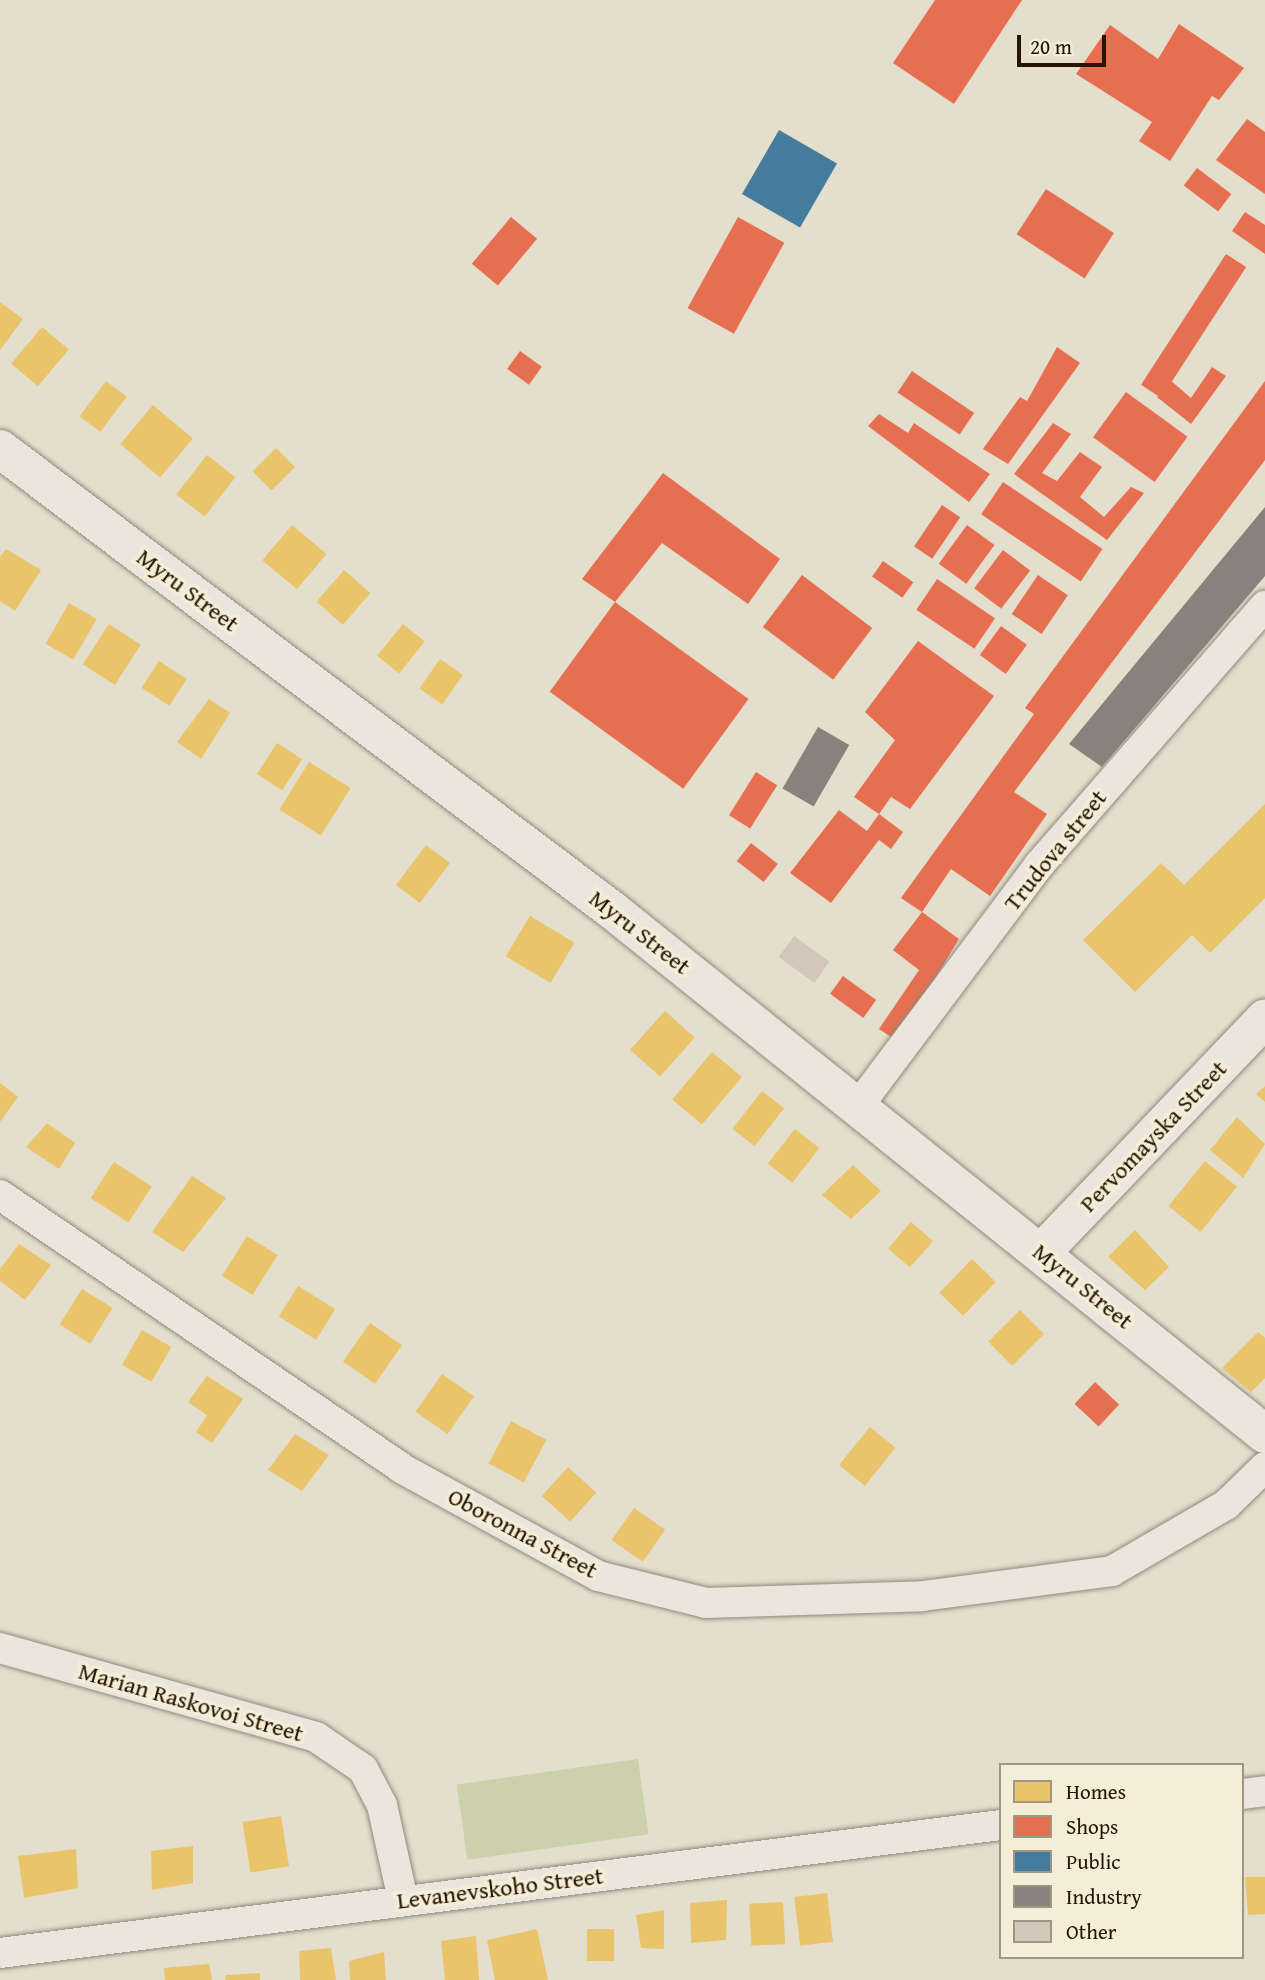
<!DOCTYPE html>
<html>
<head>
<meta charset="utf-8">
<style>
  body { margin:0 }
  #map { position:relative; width:1265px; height:1980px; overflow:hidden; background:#e4decc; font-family:"Gentium Book Plus",serif }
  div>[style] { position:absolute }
  .green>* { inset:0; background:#ccd0ad; transform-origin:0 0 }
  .homes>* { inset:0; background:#e9c46a; transform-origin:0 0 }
  .shops>* { inset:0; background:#e76f51; transform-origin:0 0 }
  .public>* { inset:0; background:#457b9d; transform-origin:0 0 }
  .industry>* { inset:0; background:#8a817c; transform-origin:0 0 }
  .building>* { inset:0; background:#d3c7bb; transform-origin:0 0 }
  .roads { filter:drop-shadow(0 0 2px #8f8a7d) drop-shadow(0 0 2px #8f8a7d) }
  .street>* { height:30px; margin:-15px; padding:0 15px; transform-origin:15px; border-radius:15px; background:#eae6dd }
  .secondary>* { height:38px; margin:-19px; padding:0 19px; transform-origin:19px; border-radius:19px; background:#eae6dd }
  span { translate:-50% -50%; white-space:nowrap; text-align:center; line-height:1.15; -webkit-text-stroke:7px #f4edd7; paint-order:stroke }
  .street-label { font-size:24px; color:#241401 }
  .legend { position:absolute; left:999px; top:1763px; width:245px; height:196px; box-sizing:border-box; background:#f4edd7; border:2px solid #a19681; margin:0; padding:9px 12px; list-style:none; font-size:21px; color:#241401 }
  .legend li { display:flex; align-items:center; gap:14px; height:35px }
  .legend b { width:35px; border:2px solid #a19681 }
  .scale { position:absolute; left:1017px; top:35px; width:89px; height:32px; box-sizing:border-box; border:4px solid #241401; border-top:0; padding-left:9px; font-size:21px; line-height:24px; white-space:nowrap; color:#241401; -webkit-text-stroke:5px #f4edd7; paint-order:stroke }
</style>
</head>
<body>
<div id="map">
  <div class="green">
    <i style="left:638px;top:1759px;width:76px;height:183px;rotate:82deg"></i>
  </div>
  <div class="homes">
    <i style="clip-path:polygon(0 302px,23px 319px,0 350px)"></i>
    <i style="left:42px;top:327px;width:35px;height:48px;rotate:40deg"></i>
    <i style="left:106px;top:381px;width:26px;height:44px;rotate:37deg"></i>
    <i style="left:153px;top:405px;width:52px;height:51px;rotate:40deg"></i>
    <i style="left:276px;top:448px;width:27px;height:33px;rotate:45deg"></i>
    <i style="left:207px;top:455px;width:36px;height:50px;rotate:38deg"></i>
    <i style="left:292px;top:525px;width:45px;height:46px;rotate:40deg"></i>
    <i style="clip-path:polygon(6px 549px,41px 570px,15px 611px,0 601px,0 557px)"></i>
    <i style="left:344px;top:570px;width:35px;height:42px;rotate:41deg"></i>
    <i style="left:69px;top:603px;width:32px;height:47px;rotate:30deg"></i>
    <i style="left:109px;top:624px;width:38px;height:48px;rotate:33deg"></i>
    <i style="left:403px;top:624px;width:28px;height:41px;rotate:39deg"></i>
    <i style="left:440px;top:659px;width:28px;height:36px;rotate:35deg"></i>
    <i style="left:159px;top:661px;width:33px;height:32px;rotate:33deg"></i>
    <i style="clip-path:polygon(209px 699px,230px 713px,201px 759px,177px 742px)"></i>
    <i style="left:277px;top:743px;width:30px;height:37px;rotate:33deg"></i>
    <i style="left:309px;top:762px;width:49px;height:56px;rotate:32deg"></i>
    <i style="clip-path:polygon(1265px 804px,1265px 898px,1210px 953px,1192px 935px,1135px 992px,1083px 940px,1161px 863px,1184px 885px)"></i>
    <i style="left:426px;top:845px;width:30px;height:50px;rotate:37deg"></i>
    <i style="left:530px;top:916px;width:52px;height:47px;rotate:31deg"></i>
    <i style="left:665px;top:1011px;width:40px;height:52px;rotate:42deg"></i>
    <i style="left:712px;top:1052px;width:39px;height:62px;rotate:40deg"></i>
    <i style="clip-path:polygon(0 1083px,18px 1097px,0 1122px)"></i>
    <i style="clip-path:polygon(1265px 1086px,1265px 1102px,1256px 1094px)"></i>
    <i style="left:762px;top:1091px;width:28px;height:48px;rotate:38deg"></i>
    <i style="clip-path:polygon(1237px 1117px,1265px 1144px,1243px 1178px,1210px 1150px)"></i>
    <i style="clip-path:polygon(47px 1123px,75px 1143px,59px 1169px,26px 1147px)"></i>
    <i style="left:795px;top:1129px;width:31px;height:44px;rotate:38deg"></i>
    <i style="left:1205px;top:1161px;width:41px;height:58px;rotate:39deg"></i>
    <i style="left:114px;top:1162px;width:45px;height:43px;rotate:33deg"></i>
    <i style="clip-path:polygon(853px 1165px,881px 1191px,851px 1219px,822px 1195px)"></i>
    <i style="clip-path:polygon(192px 1176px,226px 1198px,183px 1252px,152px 1232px)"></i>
    <i style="left:911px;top:1222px;width:29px;height:35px;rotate:41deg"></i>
    <i style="clip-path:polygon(1135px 1230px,1169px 1267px,1145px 1290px,1108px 1257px)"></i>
    <i style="left:247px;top:1236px;width:36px;height:47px;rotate:32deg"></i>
    <i style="clip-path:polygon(19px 1244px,51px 1265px,25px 1300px,0 1281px,0 1269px)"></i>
    <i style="left:972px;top:1259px;width:33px;height:47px;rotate:44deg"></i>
    <i style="left:298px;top:1286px;width:44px;height:36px;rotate:32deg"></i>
    <i style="left:82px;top:1289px;width:36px;height:42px;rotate:32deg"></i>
    <i style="left:1020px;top:1310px;width:34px;height:45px;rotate:45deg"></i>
    <i style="left:370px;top:1323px;width:39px;height:47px;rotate:35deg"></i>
    <i style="left:142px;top:1330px;width:34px;height:40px;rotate:30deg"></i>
    <i style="clip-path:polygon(1258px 1332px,1265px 1338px,1265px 1378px,1251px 1392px,1222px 1368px)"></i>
    <i style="left:442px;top:1374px;width:39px;height:46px;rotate:35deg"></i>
    <i style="clip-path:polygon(207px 1376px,243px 1399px,212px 1443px,196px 1432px,207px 1415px,188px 1402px)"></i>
    <i style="left:511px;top:1421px;width:40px;height:48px;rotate:28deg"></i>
    <i style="left:870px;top:1427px;width:33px;height:49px;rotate:39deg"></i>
    <i style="clip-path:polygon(295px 1434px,329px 1455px,302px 1491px,268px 1470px)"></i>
    <i style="left:568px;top:1467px;width:38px;height:39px;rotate:42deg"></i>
    <i style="left:634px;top:1508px;width:38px;height:39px;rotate:35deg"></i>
    <i style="left:281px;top:1816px;width:51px;height:39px;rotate:81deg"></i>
    <i style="clip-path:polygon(193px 1846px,193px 1883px,152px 1890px,151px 1851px)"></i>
    <i style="clip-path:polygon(76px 1849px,78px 1888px,24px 1898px,18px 1856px)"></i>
    <i style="clip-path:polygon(1245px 1877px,1265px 1877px,1265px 1914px,1248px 1915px)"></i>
    <i style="left:827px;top:1893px;width:49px;height:33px;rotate:83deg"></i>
    <i style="clip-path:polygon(727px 1900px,726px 1940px,691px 1943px,690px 1903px)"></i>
    <i style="left:783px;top:1902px;width:42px;height:34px;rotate:87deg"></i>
    <i style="clip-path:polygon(664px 1910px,664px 1949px,641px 1948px,636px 1915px)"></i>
    <i style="clip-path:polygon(537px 1929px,548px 1980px,495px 1980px,487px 1940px)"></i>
    <i style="left:587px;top:1929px;width:27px;height:32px"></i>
    <i style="clip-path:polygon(476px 1936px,479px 1980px,445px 1980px,441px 1941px)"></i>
    <i style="clip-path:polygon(331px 1948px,336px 1980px,300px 1980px,299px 1951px)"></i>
    <i style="clip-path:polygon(384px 1952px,386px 1980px,350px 1980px,349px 1961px)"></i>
    <i style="clip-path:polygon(209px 1964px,212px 1980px,165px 1980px,164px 1968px)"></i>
    <i style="clip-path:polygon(260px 1973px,260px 1980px,225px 1980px,226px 1975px)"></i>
  </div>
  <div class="shops">
    <i style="clip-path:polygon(935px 0,1022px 0,954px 104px,893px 63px)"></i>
    <i style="clip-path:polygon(1179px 24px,1244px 68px,1219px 100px,1212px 96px,1170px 161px,1139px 141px,1152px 122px,1076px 74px,1110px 25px,1158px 59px)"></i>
    <i style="clip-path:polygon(1247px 119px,1265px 132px,1265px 194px,1216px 160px)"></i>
    <i style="left:1197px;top:168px;width:43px;height:22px;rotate:37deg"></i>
    <i style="left:1046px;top:189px;width:81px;height:54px;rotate:33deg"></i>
    <i style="clip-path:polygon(1245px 212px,1265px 225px,1265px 254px,1232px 231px)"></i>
    <i style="left:511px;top:217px;width:34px;height:61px;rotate:40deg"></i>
    <i style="left:738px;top:217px;width:53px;height:104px;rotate:29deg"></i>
    <i style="left:1226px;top:254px;width:24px;height:156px;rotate:33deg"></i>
    <i style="clip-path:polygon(1057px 347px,1080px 363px,1008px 464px,983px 449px,1020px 397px,1027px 401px)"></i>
    <i style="left:520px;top:351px;width:27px;height:22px;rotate:36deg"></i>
    <i style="clip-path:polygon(1212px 367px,1226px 376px,1191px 424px,1157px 397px,1170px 380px,1191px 398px)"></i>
    <i style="left:912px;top:371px;width:75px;height:26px;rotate:34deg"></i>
    <i style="clip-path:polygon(1265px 381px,1265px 460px,1014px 792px,1047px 814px,990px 896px,951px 869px,922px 912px,901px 898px,1034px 714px,1025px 708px)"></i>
    <i style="left:1126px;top:392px;width:76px;height:56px;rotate:36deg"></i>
    <i style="clip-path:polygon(879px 414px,908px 433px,914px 423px,990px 474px,969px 502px,868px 426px)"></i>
    <i style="clip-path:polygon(1053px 423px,1071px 434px,1042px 473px,1057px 481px,1080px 452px,1102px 467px,1080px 497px,1104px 517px,1131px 487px,1144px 493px,1107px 540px,1014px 474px)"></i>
    <i style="clip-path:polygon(663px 473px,780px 559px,748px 604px,662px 543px,615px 602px,582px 579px)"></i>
    <i style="left:1003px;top:482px;width:120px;height:39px;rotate:34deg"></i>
    <i style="left:942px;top:505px;width:22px;height:50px;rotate:34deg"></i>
    <i style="left:967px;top:525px;width:34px;height:48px;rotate:36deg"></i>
    <i style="left:1003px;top:550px;width:34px;height:48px;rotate:37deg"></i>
    <i style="left:883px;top:561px;width:37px;height:19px;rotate:35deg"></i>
    <i style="left:802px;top:575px;width:88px;height:65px;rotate:37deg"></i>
    <i style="left:1038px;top:575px;width:36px;height:47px;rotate:34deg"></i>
    <i style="left:937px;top:579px;width:70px;height:37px;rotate:34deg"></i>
    <i style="left:615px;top:602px;width:165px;height:111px;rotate:36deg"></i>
    <i style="left:1001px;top:626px;width:32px;height:36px;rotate:36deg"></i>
    <i style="clip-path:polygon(918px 641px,994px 696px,910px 809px,891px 797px,879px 814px,854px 797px,895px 740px,865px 712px)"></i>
    <i style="left:756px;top:772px;width:25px;height:51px;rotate:32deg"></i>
    <i style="clip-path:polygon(839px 810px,867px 831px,879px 814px,903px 832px,891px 849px,879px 840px,831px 903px,790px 873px)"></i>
    <i style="left:751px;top:843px;width:34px;height:23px;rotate:38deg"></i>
    <i style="clip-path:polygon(922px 912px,959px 939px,897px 1041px,879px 1029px,919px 970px,893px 950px)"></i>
    <i style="left:843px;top:976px;width:41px;height:22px;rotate:36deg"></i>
    <i style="left:1095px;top:1382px;width:33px;height:30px;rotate:43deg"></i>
  </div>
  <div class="public">
    <i style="left:779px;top:130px;width:67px;height:74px;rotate:30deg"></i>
  </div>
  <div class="industry">
    <i style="clip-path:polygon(1265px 507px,1265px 576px,1102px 767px,1069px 744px)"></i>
    <i style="left:818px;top:727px;width:36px;height:71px;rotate:30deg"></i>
  </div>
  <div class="building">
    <i style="left:794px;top:936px;width:44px;height:26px;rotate:36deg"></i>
  </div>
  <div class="roads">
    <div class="street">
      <i style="left:859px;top:1105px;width:300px;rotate:-53.1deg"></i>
      <i style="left:1039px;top:865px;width:344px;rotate:-48.9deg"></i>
      <i style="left:0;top:1195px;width:485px;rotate:34.2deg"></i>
      <i style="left:401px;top:1468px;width:225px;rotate:28.7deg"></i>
      <i style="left:598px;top:1576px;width:111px;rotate:14deg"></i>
      <i style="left:706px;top:1603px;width:217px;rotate:-1.8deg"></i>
      <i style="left:923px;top:1596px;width:191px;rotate:-7.5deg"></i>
      <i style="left:1112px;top:1571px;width:132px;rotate:-30.1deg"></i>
      <i style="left:1226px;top:1505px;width:54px;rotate:-44.3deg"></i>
      <i style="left:0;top:1648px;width:328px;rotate:15.7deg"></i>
      <i style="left:316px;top:1737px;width:57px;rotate:34.2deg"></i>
      <i style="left:363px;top:1769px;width:41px;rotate:62.2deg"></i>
      <i style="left:382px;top:1805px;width:97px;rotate:77.5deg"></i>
      <i style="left:1242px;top:1794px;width:23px;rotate:-7deg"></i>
      <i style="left:0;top:1953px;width:1009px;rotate:-7.29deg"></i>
    </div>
    <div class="secondary">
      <i style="left:0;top:449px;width:766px;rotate:36.99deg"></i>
      <i style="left:612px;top:910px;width:837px;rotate:38.75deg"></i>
      <i style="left:1042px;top:1252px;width:323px;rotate:-46.3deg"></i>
    </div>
  </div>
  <div class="street-label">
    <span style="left:188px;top:590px;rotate:37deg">Myru Street</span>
    <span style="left:1055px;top:850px;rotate:-51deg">Trudova street</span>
    <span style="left:640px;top:932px;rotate:38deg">Myru Street</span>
    <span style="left:1153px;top:1136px;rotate:-46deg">Pervomayska Street</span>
    <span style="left:1083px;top:1286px;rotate:39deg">Myru Street</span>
    <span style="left:523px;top:1533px;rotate:28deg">Oboronna Street</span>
    <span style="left:191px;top:1702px;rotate:16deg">Marian Raskovoi Street</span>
    <span style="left:500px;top:1888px;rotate:-7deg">Levanevskoho Street</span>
  </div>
  <ul class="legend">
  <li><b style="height:19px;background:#e9c46a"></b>Homes</li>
  <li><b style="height:19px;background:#e76f51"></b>Shops</li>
  <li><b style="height:19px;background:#457b9d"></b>Public</li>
  <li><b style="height:19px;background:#8a817c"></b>Industry</li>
  <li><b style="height:19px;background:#d3c7bb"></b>Other</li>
  </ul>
  <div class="scale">20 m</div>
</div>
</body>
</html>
